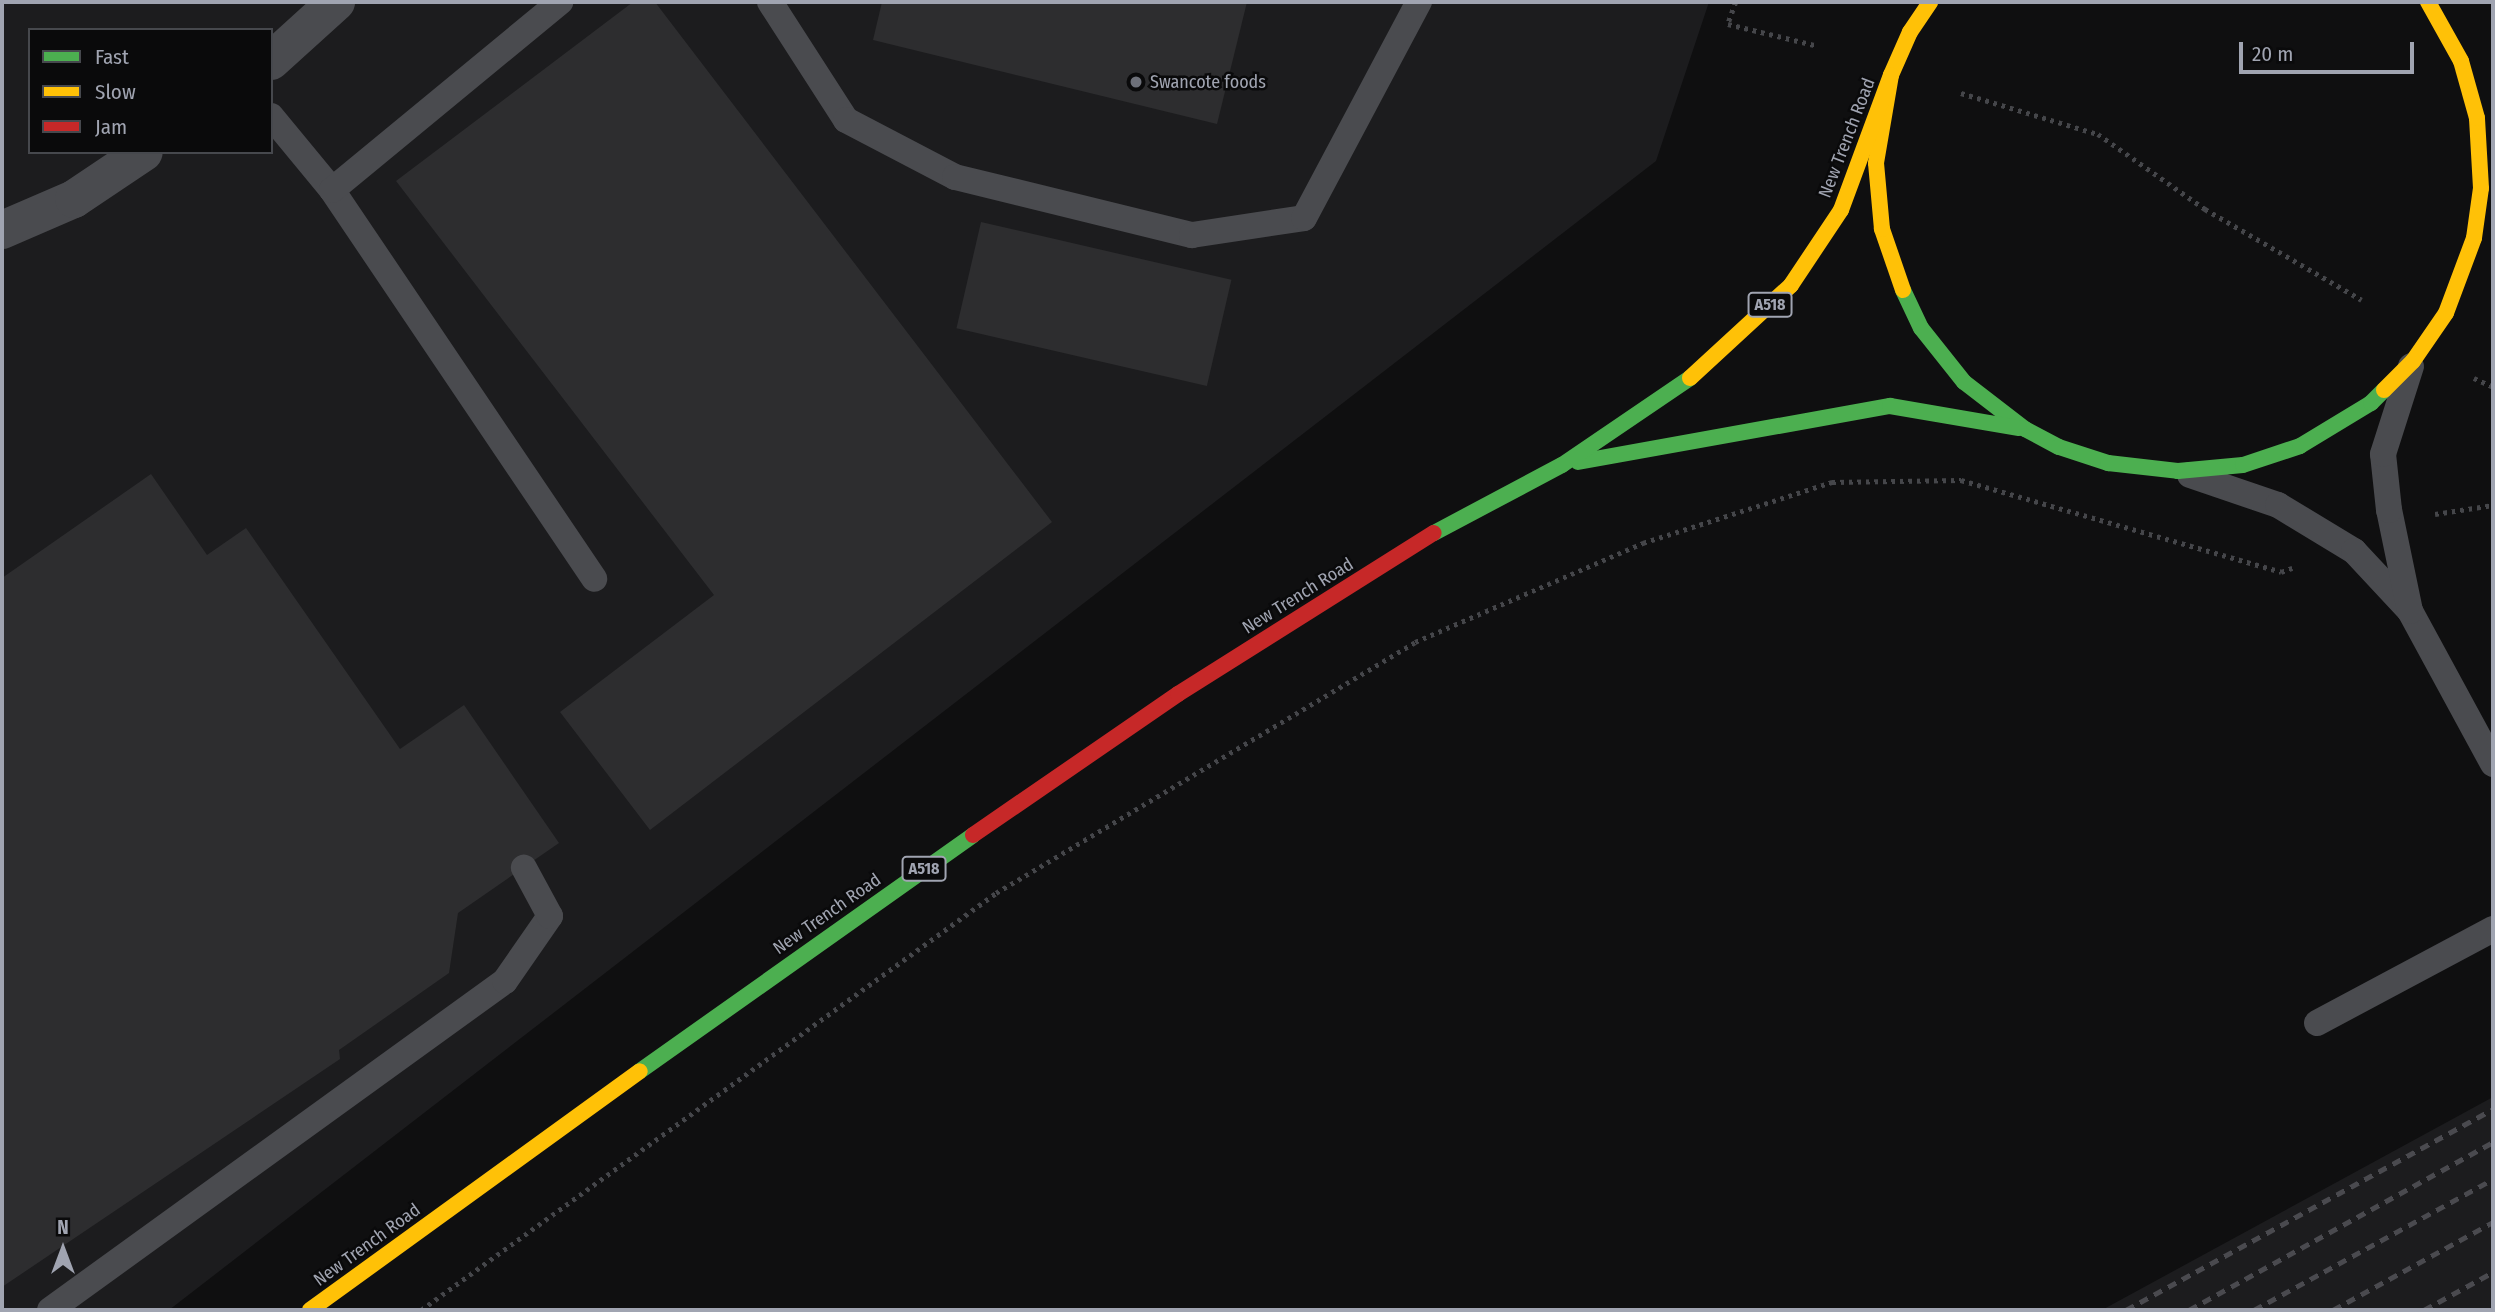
<!DOCTYPE html>
<html>
<head>
<meta charset="utf-8">
<style>
  body { margin:0 }
  #map { position:relative; width:2495px; height:1312px; overflow:hidden; background:#0f0f10; font-family:"Fira Sans Condensed",sans-serif }
  div>[style] { position:absolute }
  .built>* { inset:0; background:#1c1c1e }
  .building>* { inset:0; background:#2d2d2f; transform-origin:0 0 }
  .path>* { height:4.5px; margin-top:-2.25px; transform-origin:0; background:repeating-linear-gradient(90deg,#45464a 0 3.5px,transparent 0 8.5px) }
  .lane>* { height:26px; margin:-13px; padding:0 13px; transform-origin:13px; border-radius:13px; background:#4a4b4f }
  .street>* { height:38px; margin:-19px; padding:0 19px; transform-origin:19px; border-radius:19px; background:#4a4b4f }
  .fast>* { height:16px; margin:-8px; padding:0 8px; transform-origin:8px; border-radius:8px; background:#4caf50 }
  .slow>* { height:16px; margin:-8px; padding:0 8px; transform-origin:8px; border-radius:8px; background:#ffc107 }
  .jam>* { height:16px; margin:-8px; padding:0 8px; transform-origin:8px; border-radius:8px; background:#c62828 }
  .rail>* { height:5px; margin-top:-2.5px; transform-origin:0; background:repeating-linear-gradient(90deg,#4a4a4f 0 9px,transparent 0 16px) }
  .dots>* { width:19px; height:19px; translate:-50% -50%; box-sizing:border-box; border:4px solid #0a0a0b; border-radius:50% }
  span { translate:-50% -50%; white-space:nowrap; text-align:center; line-height:1.15; -webkit-text-stroke:5px #0a0a0b; paint-order:stroke }
  .shield-label span { padding:2px 5px; background:#0a0a0b; border:2px solid; border-radius:5px; -webkit-text-stroke-width:0 }
  .shield-label { font-size:16px; color:#a0a4b1; font-weight:700 }
  .poi-label { font-size:18px; color:#a0a4b1 }
  .left { translate:0 -50%; text-align:left }
  .street-label { font-size:18px; color:#a0a4b1 }
  .frame { position:absolute; inset:0; border:4px solid #a0a4b1; pointer-events:none }
  .legend { position:absolute; left:28px; top:28px; width:245px; height:126px; box-sizing:border-box; background:#0a0a0b; border:2px solid #46484d; margin:0; padding:9px 12px; list-style:none; font-size:21px; color:#a0a4b1 }
  .legend li { display:flex; align-items:center; gap:14px; height:35px }
  .legend b { width:35px; border:2px solid #46484d }
  .north { position:absolute; left:28px; top:1214px; width:70px; height:70px; -webkit-text-stroke:5px #0a0a0b; paint-order:stroke; rotate:0deg; font-size:19px; font-weight:700; line-height:28px; text-align:center; color:#a0a4b1 }
  .north::after { content:''; display:block; margin:auto; width:24px; height:32px; background:#a0a4b1; clip-path:polygon(50% 0,100% 100%,50% 72%,0 100%) }
  .scale { position:absolute; left:2239px; top:42px; width:175px; height:32px; box-sizing:border-box; border:4px solid #a0a4b1; border-top:0; padding-left:9px; font-size:21px; line-height:24px; white-space:nowrap; color:#a0a4b1; -webkit-text-stroke:5px #0a0a0b; paint-order:stroke }
</style>
</head>
<body>
<div id="map">
  <div class="built">
    <i style="clip-path:polygon(evenodd,2px 2px,1709px 2px,1656px 161px,169px 1310px,2px 1310px,2px 2px,30px 30px,271px 30px,271px 152px,30px 152px,30px 30px)"></i>
    <i style="clip-path:polygon(2493px 1097px,2493px 1310px,2102px 1310px)"></i>
  </div>
  <div class="building">
    <i style="clip-path:polygon(633px 2px,655px 2px,1052px 522px,650px 830px,560px 712px,714px 595px,396px 181px)"></i>
    <i style="clip-path:polygon(882px 2px,1247px 2px,1217px 124px,873px 40px)"></i>
    <i style="left:981px;top:222px;width:257px;height:109px;rotate:13deg"></i>
    <i style="clip-path:polygon(151px 474px,207px 555px,246px 528px,400px 749px,464px 705px,559px 843px,458px 913px,449px 973px,339px 1050px,340px 1059px,2px 1287px,2px 578px)"></i>
  </div>
  <div class="path">
    <i style="left:1736px;top:2px;width:23px;rotate:110deg"></i>
    <i style="left:1728px;top:24px;width:93px;rotate:13.7deg"></i>
    <i style="left:1961px;top:93px;width:143px;rotate:16.7deg"></i>
    <i style="left:2098px;top:134px;width:131px;rotate:35deg"></i>
    <i style="left:2205px;top:209px;width:181px;rotate:30.1deg"></i>
    <i style="left:2474px;top:378px;width:21px;rotate:25deg"></i>
    <i style="left:2435px;top:514px;width:59px;rotate:-8.8deg"></i>
    <i style="left:421px;top:1310px;width:710px;rotate:-35.95deg"></i>
    <i style="left:996px;top:893px;width:488px;rotate:-30.9deg"></i>
    <i style="left:1415px;top:642px;width:249px;rotate:-23.5deg"></i>
    <i style="left:1643px;top:543px;width:199px;rotate:-17.9deg"></i>
    <i style="left:1832px;top:482px;width:129px;rotate:-0.9deg"></i>
    <i style="left:1961px;top:480px;width:333px;rotate:16deg"></i>
    <i style="left:2281px;top:572px;width:12px;rotate:-20deg"></i>
  </div>
  <div class="lane">
    <i style="left:770px;top:2px;width:140px;rotate:57.2deg"></i>
    <i style="left:846px;top:120px;width:123px;rotate:27.6deg"></i>
    <i style="left:955px;top:177px;width:244px;rotate:13.8deg"></i>
    <i style="left:1192px;top:235px;width:113px;rotate:-8.6deg"></i>
    <i style="left:1304px;top:218px;width:245px;rotate:-62deg"></i>
    <i style="left:271px;top:116px;width:96px;rotate:50.5deg"></i>
    <i style="left:332px;top:190px;width:469px;rotate:56deg"></i>
    <i style="left:332px;top:190px;width:296px;rotate:-39.5deg"></i>
    <i style="left:2190px;top:475px;width:93px;rotate:18.8deg"></i>
    <i style="left:2278px;top:505px;width:89px;rotate:31.2deg"></i>
    <i style="left:2354px;top:551px;width:82px;rotate:47deg"></i>
    <i style="left:2410px;top:611px;width:174px;rotate:61.5deg"></i>
    <i style="left:2410px;top:611px;width:103px;rotate:-101.7deg"></i>
    <i style="left:2389px;top:510px;width:56px;rotate:-96.1deg"></i>
    <i style="left:2383px;top:454px;width:92px;rotate:-72.3deg"></i>
    <i style="left:2317px;top:1023px;width:200px;rotate:-28.1deg"></i>
    <i style="left:50px;top:1310px;width:561px;rotate:-35.87deg"></i>
    <i style="left:505px;top:981px;width:79px;rotate:-55.3deg"></i>
    <i style="left:550px;top:916px;width:55px;rotate:-118.4deg"></i>
  </div>
  <div class="street">
    <i style="left:271px;top:61px;width:88px;rotate:-42.2deg"></i>
    <i style="left:2px;top:230px;width:78px;rotate:-23.3deg"></i>
    <i style="left:74px;top:199px;width:84px;rotate:-33.9deg"></i>
  </div>
  <div class="fast">
    <i style="left:1903px;top:290px;width:42px;rotate:64.7deg"></i>
    <i style="left:1921px;top:328px;width:69px;rotate:51.5deg"></i>
    <i style="left:1964px;top:382px;width:77px;rotate:37.6deg"></i>
    <i style="left:2025px;top:429px;width:38px;rotate:28deg"></i>
    <i style="left:2059px;top:447px;width:52px;rotate:18.1deg"></i>
    <i style="left:2108px;top:463px;width:70px;rotate:6.5deg"></i>
    <i style="left:2178px;top:471px;width:65px;rotate:-5.3deg"></i>
    <i style="left:2243px;top:465px;width:60px;rotate:-18.4deg"></i>
    <i style="left:2300px;top:446px;width:83px;rotate:-31.2deg"></i>
    <i style="left:2371px;top:403px;width:18px;rotate:-45deg"></i>
    <i style="left:1578px;top:462px;width:317px;rotate:-10.2deg"></i>
    <i style="left:1890px;top:406px;width:131px;rotate:9.7deg"></i>
    <i style="left:1434px;top:533px;width:145px;rotate:-28deg"></i>
    <i style="left:1562px;top:465px;width:155px;rotate:-34.2deg"></i>
    <i style="left:640px;top:1071px;width:408px;rotate:-35.3deg"></i>
  </div>
  <div class="slow">
    <i style="left:1903px;top:290px;width:65px;rotate:-109deg"></i>
    <i style="left:1882px;top:229px;width:66px;rotate:-95.2deg"></i>
    <i style="left:1876px;top:163px;width:89px;rotate:-80.3deg"></i>
    <i style="left:1891px;top:75px;width:47px;rotate:-66.2deg"></i>
    <i style="left:1910px;top:32px;width:36px;rotate:-56deg"></i>
    <i style="left:1690px;top:378px;width:137px;rotate:-42.6deg"></i>
    <i style="left:1791px;top:285px;width:90px;rotate:-56.3deg"></i>
    <i style="left:1841px;top:210px;width:144px;rotate:-69.7deg"></i>
    <i style="left:2384px;top:390px;width:41px;rotate:-45deg"></i>
    <i style="left:2413px;top:361px;width:58px;rotate:-55.5deg"></i>
    <i style="left:2446px;top:313px;width:80px;rotate:-69.5deg"></i>
    <i style="left:2474px;top:238px;width:50px;rotate:-82deg"></i>
    <i style="left:2481px;top:188px;width:70px;rotate:-93.3deg"></i>
    <i style="left:2477px;top:118px;width:59px;rotate:-105.7deg"></i>
    <i style="left:2461px;top:61px;width:68px;rotate:-119.2deg"></i>
    <i style="left:310px;top:1310px;width:407px;rotate:-35.9deg"></i>
  </div>
  <div class="jam">
    <i style="left:973px;top:835px;width:249px;rotate:-34.5deg"></i>
    <i style="left:1178px;top:694px;width:302px;rotate:-32.2deg"></i>
  </div>
  <div class="rail">
    <i style="left:2126px;top:1310px;width:418px;rotate:-28.7deg"></i>
    <i style="left:2189px;top:1310px;width:347px;rotate:-28.9deg"></i>
    <i style="left:2254px;top:1310px;width:273px;rotate:-28.7deg"></i>
    <i style="left:2333px;top:1310px;width:183px;rotate:-28.8deg"></i>
    <i style="left:2424px;top:1310px;width:79px;rotate:-28.8deg"></i>
  </div>
  <div class="dots">
    <i style="left:1136px;top:82px;background:#6d7079"></i>
  </div>
  <div class="shield-label">
    <span style="left:1770px;top:305px">A518</span>
    <span style="left:924px;top:869px">A518</span>
  </div>
  <div class="poi-label">
    <span class="left" style="left:1150px;top:82px">Swancote foods</span>
  </div>
  <div class="street-label">
    <span style="left:1847px;top:138px;rotate:-69deg">New Trench Road</span>
    <span style="left:1298px;top:596px;rotate:-32deg">New Trench Road</span>
    <span style="left:827px;top:914px;rotate:-35deg">New Trench Road</span>
    <span style="left:367px;top:1245px;rotate:-36deg">New Trench Road</span>
  </div>
  <div class="frame"></div>
  <ul class="legend">
  <li><b style="height:9px;background:#4caf50"></b>Fast</li>
  <li><b style="height:9px;background:#ffc107"></b>Slow</li>
  <li><b style="height:9px;background:#c62828"></b>Jam</li>
  </ul>
  <div class="north">N</div>
  <div class="scale">20 m</div>
</div>
</body>
</html>
